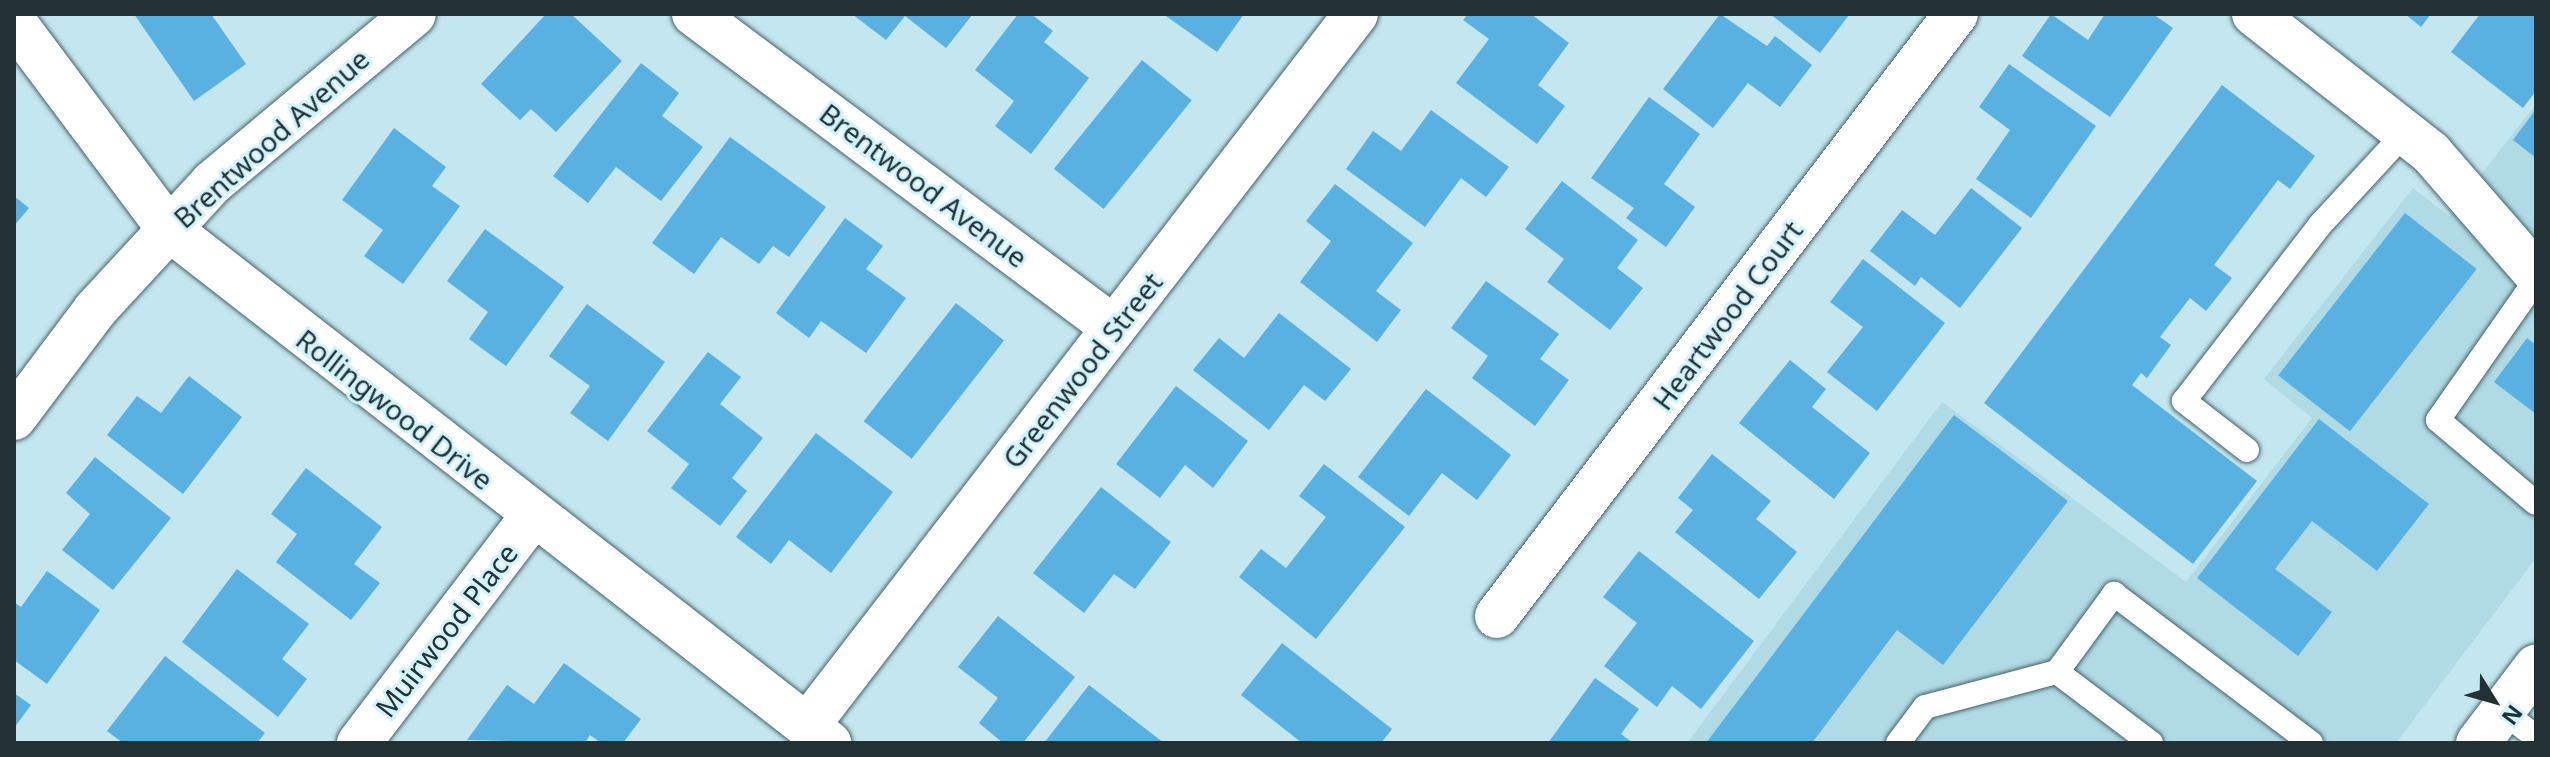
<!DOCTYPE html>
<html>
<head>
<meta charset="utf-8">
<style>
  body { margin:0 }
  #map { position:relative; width:2550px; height:757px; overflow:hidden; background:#c4e6ee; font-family:"Noto Sans",sans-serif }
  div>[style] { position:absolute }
  .built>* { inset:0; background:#b0dae4 }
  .building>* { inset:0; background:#59b1e2; transform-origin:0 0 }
  .roads { filter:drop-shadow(0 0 2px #446168) drop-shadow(0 0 2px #446168) }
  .service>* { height:24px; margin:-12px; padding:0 12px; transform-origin:12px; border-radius:12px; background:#fff }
  .minor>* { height:44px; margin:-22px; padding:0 22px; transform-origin:22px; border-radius:22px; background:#fff }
  .tertiary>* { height:44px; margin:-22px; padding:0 22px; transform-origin:22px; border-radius:22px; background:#fff }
  .secondary>* { height:44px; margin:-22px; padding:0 22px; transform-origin:22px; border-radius:22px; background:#fff }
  span { translate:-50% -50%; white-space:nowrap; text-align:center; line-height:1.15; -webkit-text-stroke:6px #d1f3fb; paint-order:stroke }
  .street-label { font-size:28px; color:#243134 }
  .frame { position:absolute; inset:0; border:16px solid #243134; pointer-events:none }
  .north { position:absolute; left:2454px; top:661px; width:80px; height:80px; -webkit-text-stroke:6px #d1f3fb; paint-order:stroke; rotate:127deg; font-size:22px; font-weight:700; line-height:32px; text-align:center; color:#243134 }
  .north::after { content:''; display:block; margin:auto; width:28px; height:36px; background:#243134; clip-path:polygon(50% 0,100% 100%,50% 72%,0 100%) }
</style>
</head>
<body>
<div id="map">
  <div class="built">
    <i style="clip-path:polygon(2536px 104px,2536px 558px,2396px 743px,1687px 743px,1942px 402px,2186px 582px,2312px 418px,2264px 379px,2413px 188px,2449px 216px)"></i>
  </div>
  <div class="building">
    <i style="clip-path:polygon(134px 14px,211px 14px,246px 64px,194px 101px)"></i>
    <i style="clip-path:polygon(546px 14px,571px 14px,622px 61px,556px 132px,531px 109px,520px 120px,481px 84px)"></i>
    <i style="clip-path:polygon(852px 14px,973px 14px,946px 48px,905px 16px,886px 40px)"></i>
    <i style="clip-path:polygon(1018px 14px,1031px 14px,1053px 31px,1044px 42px,1089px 78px,1031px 154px,995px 126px,1014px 101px,975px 70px)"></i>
    <i style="clip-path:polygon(1163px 14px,1244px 14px,1217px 52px)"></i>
    <i style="clip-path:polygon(1468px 14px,1531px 14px,1569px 43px,1538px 85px,1565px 106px,1537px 144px,1456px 83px,1489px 39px,1463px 20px)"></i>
    <i style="clip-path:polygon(1720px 14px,1767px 46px,1775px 36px,1812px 65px,1780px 107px,1748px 83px,1713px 128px,1663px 89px)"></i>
    <i style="clip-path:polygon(1770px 14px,1847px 14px,1849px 15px,1820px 53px)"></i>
    <i style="clip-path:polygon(2051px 14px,2088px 40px,2105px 14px,2153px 14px,2173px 28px,2110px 117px,2022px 56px)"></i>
    <i style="clip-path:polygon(2405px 14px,2431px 14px,2421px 27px)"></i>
    <i style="clip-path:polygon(2480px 14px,2536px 14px,2536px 91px,2523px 108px,2451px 52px)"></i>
    <i style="left:1142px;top:60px;width:64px;height:140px;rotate:39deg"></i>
    <i style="clip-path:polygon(641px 63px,679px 93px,662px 116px,703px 147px,661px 201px,616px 167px,588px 203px,553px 176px)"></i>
    <i style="clip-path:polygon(2009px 64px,2096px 126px,2031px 218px,1976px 179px,2010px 130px,1979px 107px)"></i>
    <i style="clip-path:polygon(2222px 85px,2315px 156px,2290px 189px,2278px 180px,2214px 265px,2232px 278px,2206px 311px,2190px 298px,2160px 337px,2171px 345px,2147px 378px,2141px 373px,2132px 385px,2257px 481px,2193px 564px,1984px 403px)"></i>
    <i style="clip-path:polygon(1649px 97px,1700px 134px,1664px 184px,1695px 207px,1666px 247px,1626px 218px,1634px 208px,1591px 178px)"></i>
    <i style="clip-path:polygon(2536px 109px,2536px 158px,2513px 140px)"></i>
    <i style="clip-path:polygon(1431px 110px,1509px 167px,1486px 197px,1461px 178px,1425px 227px,1346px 169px,1373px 131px,1401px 151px)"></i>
    <i style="clip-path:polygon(394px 128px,446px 167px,432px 186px,460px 206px,403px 284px,364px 256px,383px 230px,342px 200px)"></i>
    <i style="clip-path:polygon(730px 137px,826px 207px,789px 257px,773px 246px,759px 264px,721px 237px,694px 274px,652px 243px)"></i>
    <i style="clip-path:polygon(1562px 181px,1638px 240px,1617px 268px,1643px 288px,1610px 330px,1547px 282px,1564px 259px,1525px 229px)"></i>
    <i style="clip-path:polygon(1335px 184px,1413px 243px,1376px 291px,1401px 310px,1377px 342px,1300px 282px,1331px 241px,1306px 221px)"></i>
    <i style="clip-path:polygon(1971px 188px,2022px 228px,1960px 308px,1921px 277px,1915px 286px,1870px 251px,1902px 210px,1935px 235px)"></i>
    <i style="clip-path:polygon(14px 196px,29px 208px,14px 226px)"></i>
    <i style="left:2405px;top:213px;width:91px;height:206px;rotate:38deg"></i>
    <i style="clip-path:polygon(845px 218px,883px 246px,866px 269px,906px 298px,866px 353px,821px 321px,809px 338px,776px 313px)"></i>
    <i style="clip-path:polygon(485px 229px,564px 287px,506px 366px,469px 339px,488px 312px,447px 281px)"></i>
    <i style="clip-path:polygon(1863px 259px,1945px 323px,1877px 411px,1827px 372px,1863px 327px,1830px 302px)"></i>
    <i style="clip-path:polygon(1486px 281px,1559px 334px,1540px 359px,1569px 380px,1535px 426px,1472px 378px,1488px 356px,1451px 328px)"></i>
    <i style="left:956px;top:303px;width:61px;height:150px;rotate:38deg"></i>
    <i style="clip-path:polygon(587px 304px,665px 362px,608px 441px,570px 413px,590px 386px,549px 356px)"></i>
    <i style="clip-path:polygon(1279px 313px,1351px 369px,1325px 401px,1304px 385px,1269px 430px,1193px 370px,1219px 338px,1244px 358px)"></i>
    <i style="clip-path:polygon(2527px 338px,2536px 345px,2536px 414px,2494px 382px)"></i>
    <i style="clip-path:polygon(708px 352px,741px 377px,720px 404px,763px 438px,732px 478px,747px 491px,720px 526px,671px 488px,689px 464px,647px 431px)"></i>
    <i style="clip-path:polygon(1790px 360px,1826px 389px,1812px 407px,1870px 453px,1834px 499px,1739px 423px)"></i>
    <i style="clip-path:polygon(189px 376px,242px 417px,183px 494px,107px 435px,137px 396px,161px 413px)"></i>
    <i style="clip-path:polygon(1176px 386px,1248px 441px,1213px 488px,1185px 465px,1160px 498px,1116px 464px)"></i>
    <i style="clip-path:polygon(1426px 389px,1511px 455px,1477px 500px,1442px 473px,1409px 516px,1358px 477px)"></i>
    <i style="clip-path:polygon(1954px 415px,2068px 501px,1943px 665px,1897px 630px,1812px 743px,1706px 743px)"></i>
    <i style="clip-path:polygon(2319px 419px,2429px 504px,2377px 571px,2312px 521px,2275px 569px,2332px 612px,2298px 656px,2197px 578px)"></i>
    <i style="clip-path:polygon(816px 433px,893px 492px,831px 573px,789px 540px,771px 564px,736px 537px)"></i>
    <i style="clip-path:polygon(1712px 454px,1771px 501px,1756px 519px,1797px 552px,1759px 599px,1675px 532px,1693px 510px,1678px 498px)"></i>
    <i style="clip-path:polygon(95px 457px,171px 518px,113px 590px,62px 550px,90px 514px,66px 493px)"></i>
    <i style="clip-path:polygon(1324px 464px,1405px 527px,1316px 639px,1239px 577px,1261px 549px,1286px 568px,1326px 517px,1299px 496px)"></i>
    <i style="clip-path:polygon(306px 468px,382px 527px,354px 564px,380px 583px,351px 620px,276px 562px,297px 534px,271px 514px)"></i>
    <i style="clip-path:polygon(1101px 487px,1171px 542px,1135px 589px,1114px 574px,1084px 613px,1033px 573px)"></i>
    <i style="clip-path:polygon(1639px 551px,1754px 641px,1701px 709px,1672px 686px,1657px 707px,1604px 666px,1637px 623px,1603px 597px)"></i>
    <i style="clip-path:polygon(237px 569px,309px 624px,282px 659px,307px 679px,278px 717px,182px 642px)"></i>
    <i style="clip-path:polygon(47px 571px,100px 610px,47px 684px,14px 660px,14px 602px,21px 607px)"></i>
    <i style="clip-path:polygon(998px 616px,1075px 677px,1023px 743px,1003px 743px,979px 723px,998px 698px,958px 667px)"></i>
    <i style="clip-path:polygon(1282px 643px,1392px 729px,1381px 743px,1302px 743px,1241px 695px)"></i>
    <i style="clip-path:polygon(165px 656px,265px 733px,257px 743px,123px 743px,107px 731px)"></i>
    <i style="clip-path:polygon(564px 663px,641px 719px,623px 743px,601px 743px,590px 735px,585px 743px,467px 740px,507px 685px,534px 704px)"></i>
    <i style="clip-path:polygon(1595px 678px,1639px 709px,1621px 734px,1633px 743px,1548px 743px)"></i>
    <i style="clip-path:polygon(1089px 685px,1164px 743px,1044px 743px)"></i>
    <i style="clip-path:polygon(14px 693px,31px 705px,14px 728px)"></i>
  </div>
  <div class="roads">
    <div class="service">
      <i style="left:2536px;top:280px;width:171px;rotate:125deg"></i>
      <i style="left:2438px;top:420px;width:128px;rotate:40.3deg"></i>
      <i style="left:2247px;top:450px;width:80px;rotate:-142.1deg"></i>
      <i style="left:2184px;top:401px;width:222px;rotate:-52.3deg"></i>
      <i style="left:2320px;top:225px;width:125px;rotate:-47.3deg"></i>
      <i style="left:2057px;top:672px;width:97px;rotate:-53.8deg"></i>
      <i style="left:2114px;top:594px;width:247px;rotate:37.1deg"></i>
      <i style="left:2502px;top:711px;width:43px;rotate:37.4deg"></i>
      <i style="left:1898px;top:743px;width:45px;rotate:-53.1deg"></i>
      <i style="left:1925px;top:707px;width:137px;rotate:-14.9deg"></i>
      <i style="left:2057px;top:672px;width:118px;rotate:37.1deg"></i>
    </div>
    <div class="minor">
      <i style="left:694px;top:14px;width:524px;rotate:36.78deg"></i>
      <i style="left:2254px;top:14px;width:225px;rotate:38.1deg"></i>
      <i style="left:2431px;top:153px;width:160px;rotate:49deg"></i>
      <i style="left:14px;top:418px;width:135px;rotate:-53.1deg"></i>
      <i style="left:95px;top:310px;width:173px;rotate:-47.3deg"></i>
      <i style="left:212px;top:183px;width:263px;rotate:-39.9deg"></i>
      <i style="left:1497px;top:616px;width:757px;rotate:-52.68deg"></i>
      <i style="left:807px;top:726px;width:899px;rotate:-52.37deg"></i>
      <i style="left:359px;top:743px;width:285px;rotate:-52.6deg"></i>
    </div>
    <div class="tertiary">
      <i style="left:14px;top:22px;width:259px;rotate:53.2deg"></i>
      <i style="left:169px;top:229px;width:837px;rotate:37.91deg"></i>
    </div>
    <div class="secondary">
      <i style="left:2478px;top:743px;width:96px;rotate:-52.7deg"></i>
    </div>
  </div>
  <div class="street-label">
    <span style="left:271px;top:138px;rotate:-42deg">Brentwood Avenue</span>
    <span style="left:924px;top:185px;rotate:37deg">Brentwood Avenue</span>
    <span style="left:1727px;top:315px;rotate:-53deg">Heartwood Court</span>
    <span style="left:1082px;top:370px;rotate:-52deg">Greenwood Street</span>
    <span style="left:395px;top:409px;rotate:38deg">Rollingwood Drive</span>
    <span style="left:446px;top:630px;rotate:-52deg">Muirwood Place</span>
  </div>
  <div class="frame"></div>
  <div class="north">N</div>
</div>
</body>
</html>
